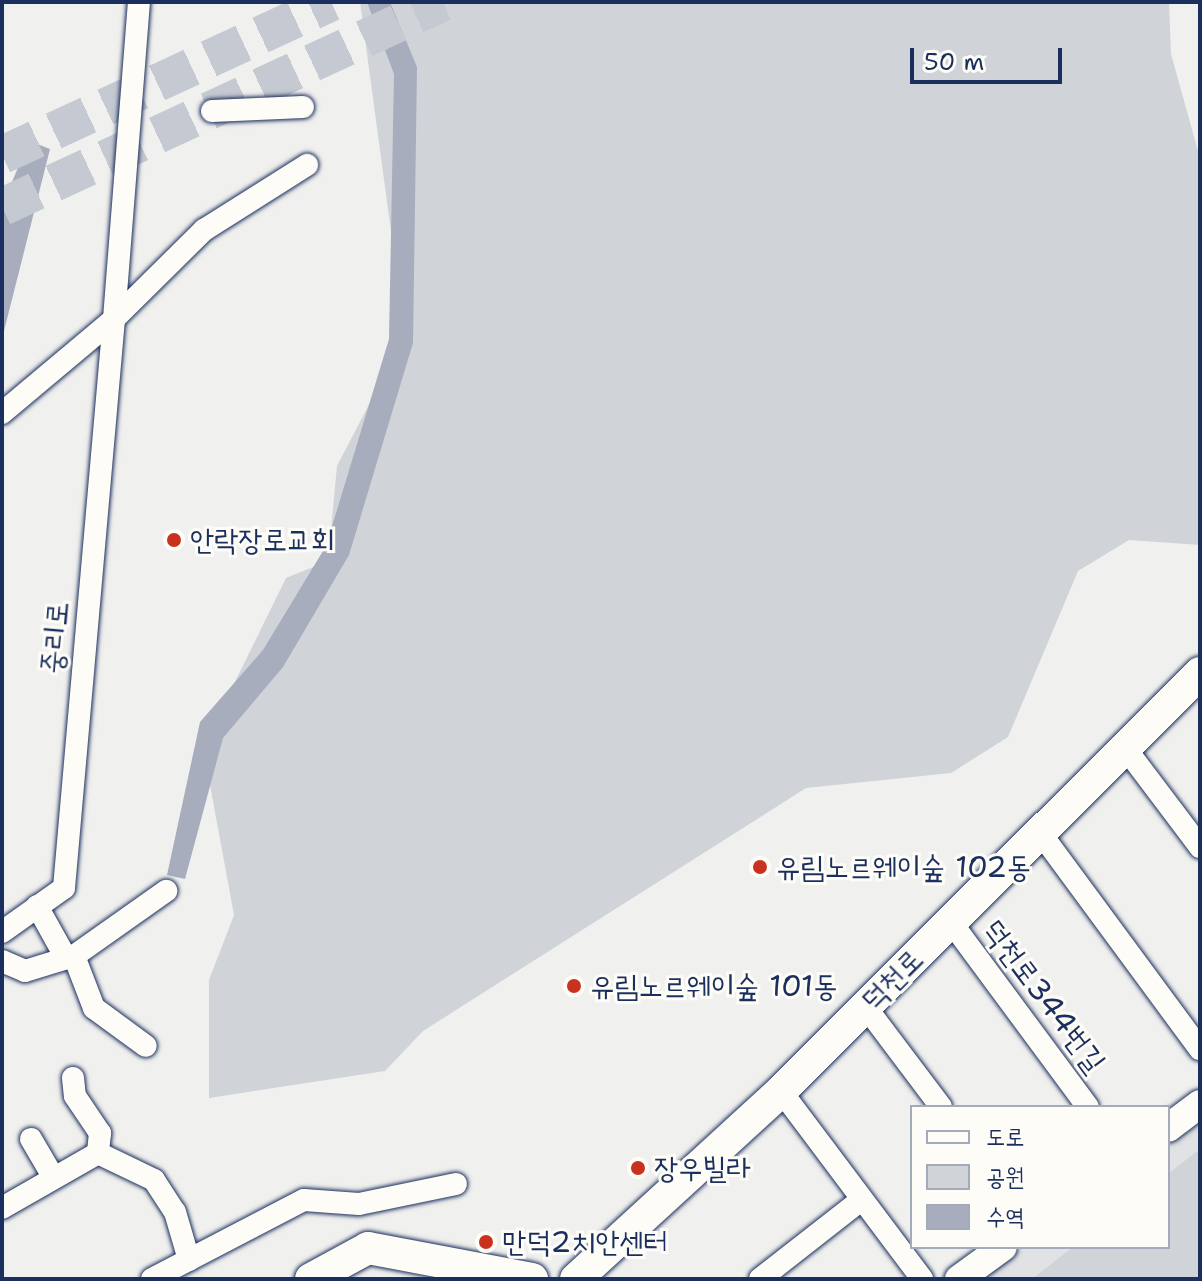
<!DOCTYPE html>
<html>
<head>
<meta charset="utf-8">
<style>
  body { margin:0 }
  #map { position:relative; width:1202px; height:1281px; overflow:hidden; background:#f0f0ee; font-family:"Shantell Sans","Poor Story",sans-serif }
  div>[style] { position:absolute }
  .built>* { inset:0; background:#e0e2e3 }
  .green>* { inset:0; background:#d0d3d8 }
  .water>* { inset:0; background:#a7adbd }
  .trunk-tunnel>* { height:38px; margin-top:-19px; transform-origin:0; background:repeating-linear-gradient(90deg,#c5c9d1 0 38px,transparent 0 57px) }
  .roads { filter:drop-shadow(0 0 2px #1b2f5e) drop-shadow(0 0 2px #1b2f5e) }
  .minor>* { height:22px; margin:-11px; padding:0 11px; transform-origin:11px; border-radius:11px; background:#fdfcf7 }
  .tertiary>* { height:28px; margin:-14px; padding:0 14px; transform-origin:14px; border-radius:14px; background:#fdfcf7 }
  .secondary>* { height:32px; margin:-16px; padding:0 16px; transform-origin:16px; border-radius:16px; background:#fdfcf7 }
  .dots>* { width:22px; height:22px; translate:-50% -50%; box-sizing:border-box; border:4px solid #fdfcf7; border-radius:50% }
  span { translate:-50% -50%; white-space:nowrap; text-align:center; line-height:1.15; -webkit-text-stroke:6px #fdfcf7; paint-order:stroke }
  .poi-label { font-size:30px; color:#1b2f5e }
  .left { translate:0 -50%; text-align:left }
  .street-label { font-size:30px; color:#1b2f5e }
  .frame { position:absolute; inset:0; border:4px solid #1b2f5e; pointer-events:none }
  .legend { position:absolute; left:910px; top:1105px; width:260px; height:144px; box-sizing:border-box; background:#fdfcf7; border:2px solid #a3aaba; margin:0; padding:10px 14px; list-style:none; font-size:24px; color:#1b2f5e }
  .legend li { display:flex; align-items:center; gap:16px; height:40px }
  .legend b { width:40px; border:2px solid #a3aaba }
  .scale { position:absolute; left:910px; top:48px; width:152px; height:36px; box-sizing:border-box; border:4px solid #1b2f5e; border-top:0; padding-left:10px; font-size:24px; line-height:28px; white-space:nowrap; color:#1b2f5e; -webkit-text-stroke:6px #fdfcf7; paint-order:stroke }
</style>
</head>
<body>
<div id="map">
  <div class="built">
    <i style="clip-path:polygon(1200px 1115px,1200px 1279px,982px 1279px,1024px 1247px,1168px 1247px,1168px 1139px)"></i>
  </div>
  <div class="green">
    <i style="clip-path:polygon(360px 2px,1169px 2px,1171px 54px,1200px 158px,1200px 545px,1129px 540px,1078px 571px,1008px 737px,951px 773px,806px 788px,423px 1031px,385px 1071px,209px 1098px,209px 980px,234px 915px,203px 747px,286px 578px,328px 561px,337px 466px,405px 335px)"></i>
    <i style="clip-path:polygon(1200px 1149px,1200px 1279px,1032px 1279px,1073px 1247px,1168px 1247px,1168px 1174px)"></i>
  </div>
  <div class="water">
    <i style="clip-path:polygon(367px 2px,390px 2px,417px 67px,413px 343px,349px 555px,283px 667px,223px 738px,185px 879px,167px 875px,200px 722px,263px 650px,326px 546px,389px 339px,394px 74px)"></i>
    <i style="clip-path:polygon(29px 141px,50px 149px,2px 339px,2px 206px)"></i>
  </div>
  <div class="trunk-tunnel">
    <i style="left:2px;top:155px;width:363px;rotate:-24.9deg"></i>
    <i style="left:2px;top:207px;width:486px;rotate:-24.9deg"></i>
  </div>
  <div class="roads">
    <div class="minor">
      <i style="left:212px;top:111px;width:91px;rotate:-2.5deg"></i>
      <i style="left:2px;top:413px;width:146px;rotate:-40deg"></i>
      <i style="left:114px;top:319px;width:318px;rotate:-85.5deg"></i>
      <i style="left:1123px;top:745px;width:128px;rotate:53deg"></i>
      <i style="left:1039px;top:831px;width:271px;rotate:53.6deg"></i>
      <i style="left:37px;top:906px;width:60px;rotate:60.9deg"></i>
      <i style="left:951px;top:922px;width:230px;rotate:53.5deg"></i>
      <i style="left:2px;top:932px;width:76px;rotate:-35.4deg"></i>
      <i style="left:64px;top:888px;width:571px;rotate:-84.98deg"></i>
      <i style="left:114px;top:319px;width:127px;rotate:-44.7deg"></i>
      <i style="left:204px;top:230px;width:122px;rotate:-32.3deg"></i>
      <i style="left:74px;top:956px;width:56px;rotate:69deg"></i>
      <i style="left:94px;top:1008px;width:64px;rotate:36.2deg"></i>
      <i style="left:2px;top:961px;width:25px;rotate:23deg"></i>
      <i style="left:25px;top:971px;width:51px;rotate:-17deg"></i>
      <i style="left:74px;top:956px;width:113px;rotate:-35.2deg"></i>
      <i style="left:865px;top:1006px;width:126px;rotate:53deg"></i>
      <i style="left:73px;top:1078px;width:18px;rotate:84deg"></i>
      <i style="left:75px;top:1096px;width:45px;rotate:56deg"></i>
      <i style="left:100px;top:1133px;width:20px;rotate:96deg"></i>
      <i style="left:781px;top:1091px;width:235px;rotate:53.1deg"></i>
      <i style="left:31px;top:1139px;width:42px;rotate:59.7deg"></i>
      <i style="left:2px;top:1208px;width:111px;rotate:-29.8deg"></i>
      <i style="left:98px;top:1153px;width:62px;rotate:25.7deg"></i>
      <i style="left:154px;top:1180px;width:38px;rotate:57deg"></i>
      <i style="left:175px;top:1212px;width:50px;rotate:73.7deg"></i>
      <i style="left:152px;top:1279px;width:171px;rotate:-27.5deg"></i>
      <i style="left:304px;top:1200px;width:55px;rotate:4.2deg"></i>
      <i style="left:359px;top:1204px;width:99px;rotate:-11.7deg"></i>
      <i style="left:760px;top:1279px;width:128px;rotate:-38deg"></i>
    </div>
    <div class="tertiary">
      <i style="left:1168px;top:1128px;width:40px;rotate:-37deg"></i>
      <i style="left:959px;top:1279px;width:54px;rotate:-36deg"></i>
    </div>
    <div class="secondary">
      <i style="left:311px;top:1279px;width:65px;rotate:-28.5deg"></i>
      <i style="left:368px;top:1248px;width:167px;rotate:10.7deg"></i>
      <i style="left:576px;top:1279px;width:278px;rotate:-42.5deg"></i>
      <i style="left:781px;top:1091px;width:592px;rotate:-44.93deg"></i>
    </div>
  </div>
  <div class="dots">
    <i style="left:174px;top:540px;background:#c8321e"></i>
    <i style="left:760px;top:867px;background:#c8321e"></i>
    <i style="left:574px;top:986px;background:#c8321e"></i>
    <i style="left:638px;top:1168px;background:#c8321e"></i>
    <i style="left:486px;top:1242px;background:#c8321e"></i>
  </div>
  <div class="poi-label">
    <span class="left" style="left:190px;top:540px">안락장로교회</span>
    <span class="left" style="left:776px;top:867px">유림노르웨이숲 102동</span>
    <span class="left" style="left:590px;top:986px">유림노르웨이숲 101동</span>
    <span class="left" style="left:654px;top:1168px">장우빌라</span>
    <span class="left" style="left:502px;top:1242px">만덕2치안센터</span>
  </div>
  <div class="street-label">
    <span style="left:55px;top:638px;rotate:-85deg">중리로</span>
    <span style="left:892px;top:980px;rotate:-45deg">덕천로</span>
    <span style="left:1044px;top:996px;rotate:53deg">덕천로344번길</span>
  </div>
  <div class="frame"></div>
  <ul class="legend">
  <li><b style="height:10px;background:#fdfcf7"></b>도로</li>
  <li><b style="height:22px;background:#d0d3d8"></b>공원</li>
  <li><b style="height:22px;background:#a7adbd"></b>수역</li>
  </ul>
  <div class="scale">50 m</div>
</div>
</body>
</html>
